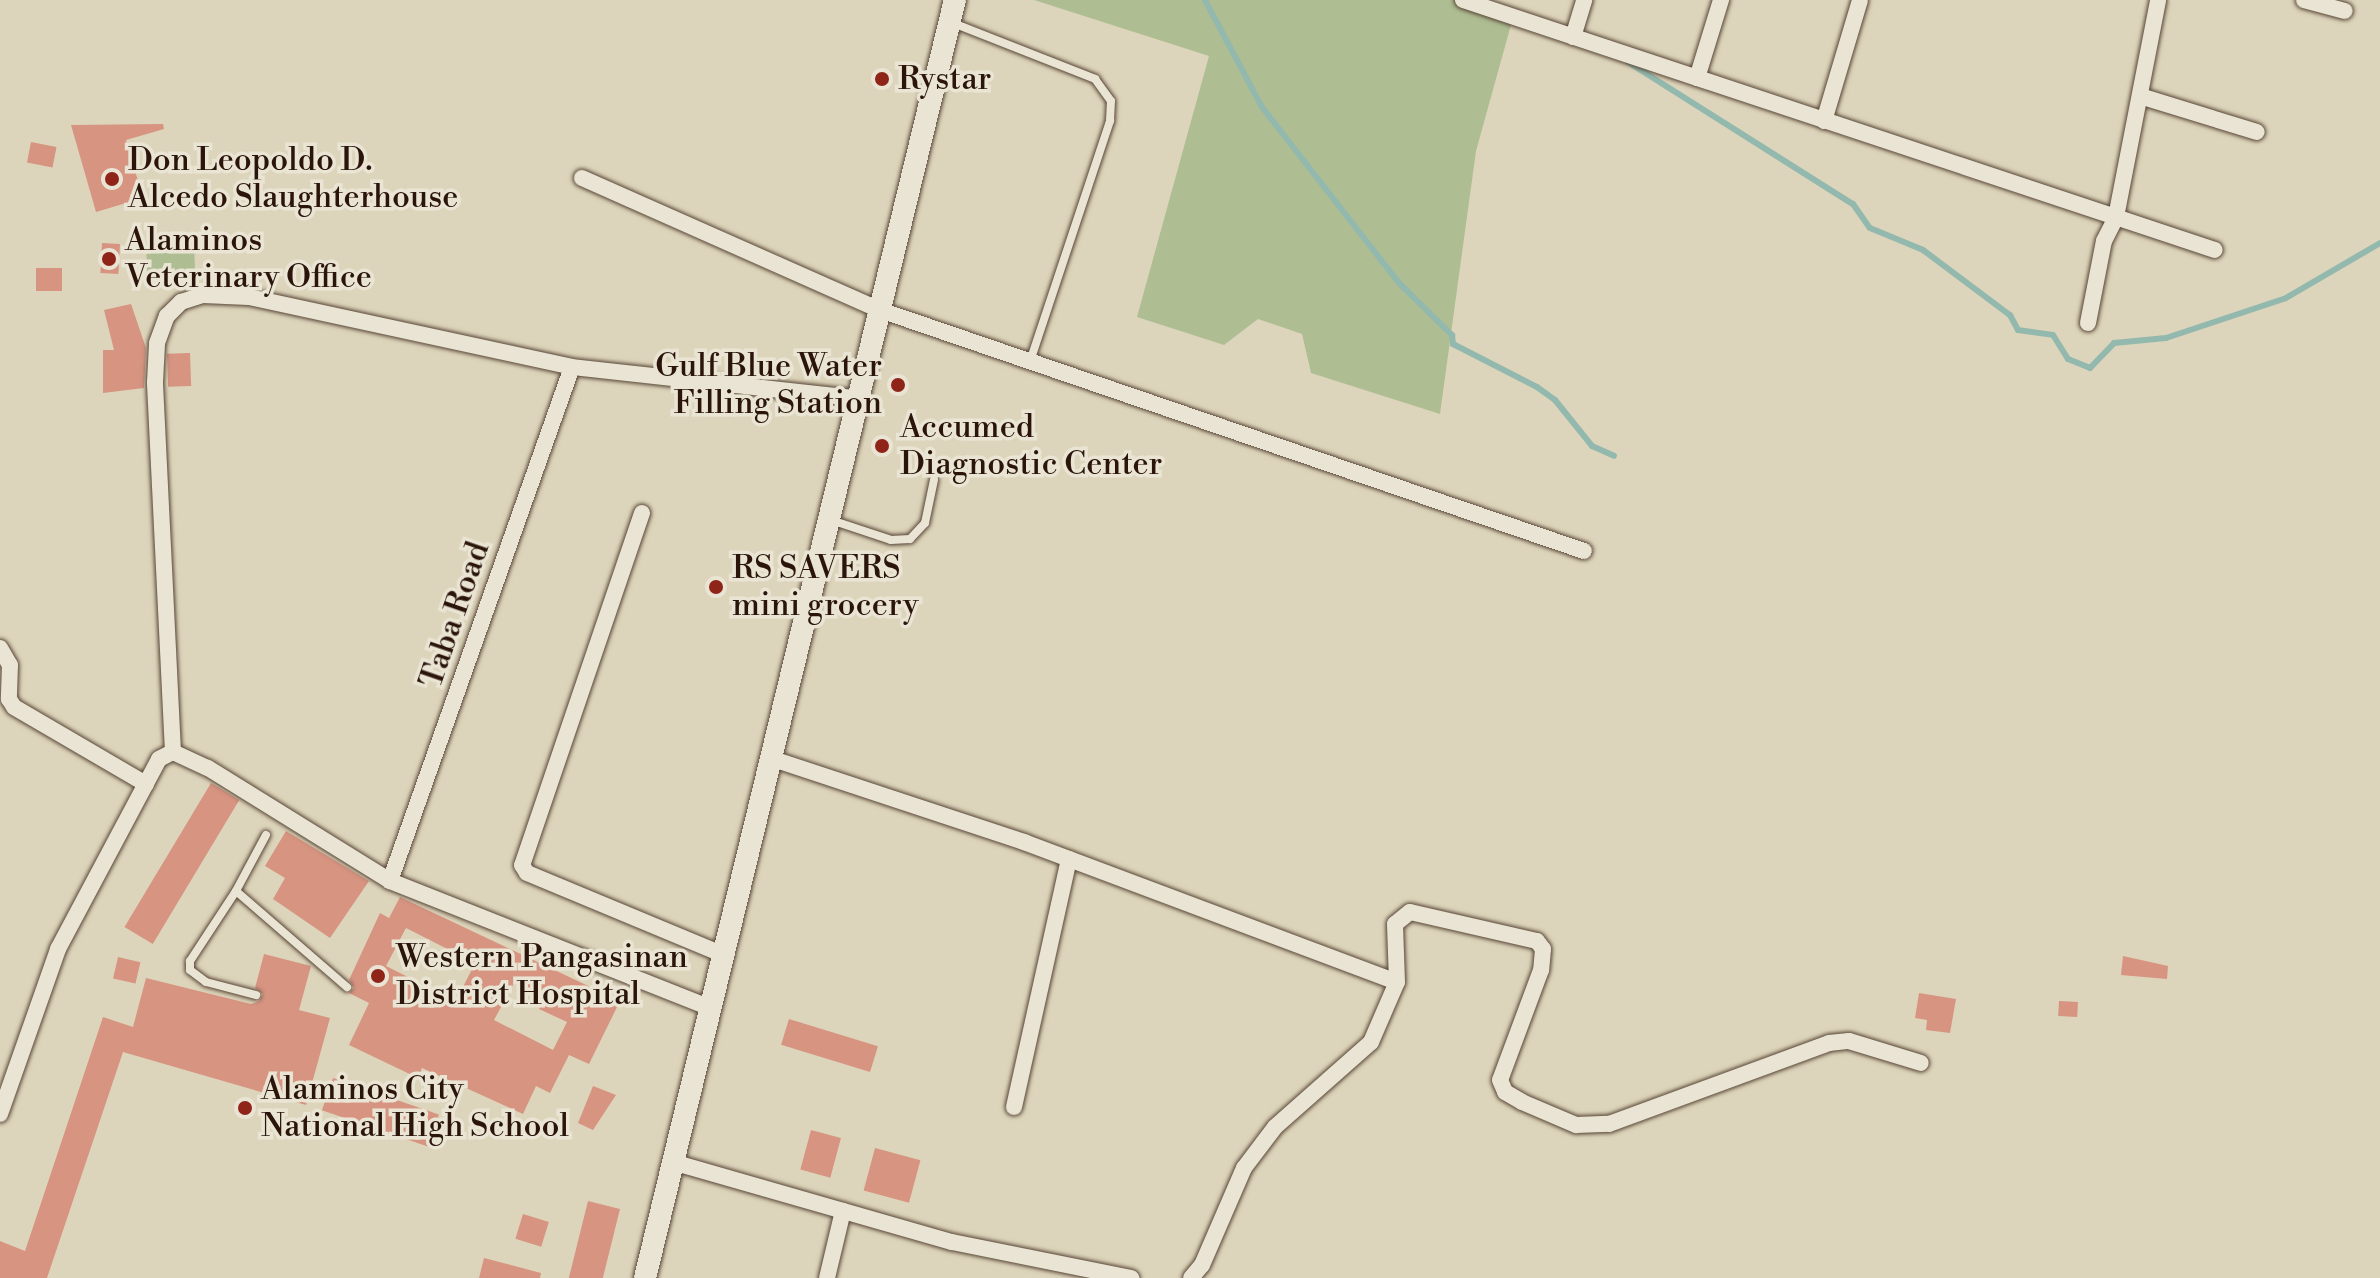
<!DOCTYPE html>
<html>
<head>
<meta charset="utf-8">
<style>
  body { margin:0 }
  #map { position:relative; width:2380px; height:1278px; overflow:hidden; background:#ddd5bb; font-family:"Libre Bodoni",serif }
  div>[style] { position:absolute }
  .green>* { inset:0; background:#aebe92; transform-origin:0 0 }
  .stream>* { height:6px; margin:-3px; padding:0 3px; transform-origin:3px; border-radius:3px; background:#93b9ae }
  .building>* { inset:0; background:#d69481; transform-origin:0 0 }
  .roads { filter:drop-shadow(0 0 2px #584536) drop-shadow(0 0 2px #584536) }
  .lane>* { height:8px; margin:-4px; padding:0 4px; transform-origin:4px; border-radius:4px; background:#e9e4d3 }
  .street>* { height:16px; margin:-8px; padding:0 8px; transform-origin:8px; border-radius:8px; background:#e9e4d3 }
  .secondary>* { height:22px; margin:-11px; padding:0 11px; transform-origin:11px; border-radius:11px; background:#e9e4d3 }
  .dots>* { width:22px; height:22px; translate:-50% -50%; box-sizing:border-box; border:4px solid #e9e4d3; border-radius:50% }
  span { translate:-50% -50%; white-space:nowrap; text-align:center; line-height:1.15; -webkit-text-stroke:7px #e9e4d3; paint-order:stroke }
  .poi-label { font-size:32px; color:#2b150a }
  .left { translate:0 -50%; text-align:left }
  .right { translate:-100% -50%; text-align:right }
  .street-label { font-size:32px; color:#2b150a }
</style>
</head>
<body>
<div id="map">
  <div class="green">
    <i style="clip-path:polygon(1034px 0,1475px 0,1514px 14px,1476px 151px,1440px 414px,1311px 373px,1302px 334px,1258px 319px,1224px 345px,1137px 317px,1209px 56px)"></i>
    <i style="left:194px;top:240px;width:30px;height:48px;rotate:88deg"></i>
  </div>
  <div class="stream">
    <i style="left:1205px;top:0;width:121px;rotate:62deg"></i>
    <i style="left:1262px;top:107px;width:222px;rotate:52.1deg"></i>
    <i style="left:1398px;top:282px;width:76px;rotate:44.5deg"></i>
    <i style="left:1452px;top:335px;width:9px;rotate:84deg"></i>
    <i style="left:1453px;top:344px;width:94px;rotate:27.1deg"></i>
    <i style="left:1537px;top:387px;width:22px;rotate:36deg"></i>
    <i style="left:1555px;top:400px;width:59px;rotate:51.2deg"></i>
    <i style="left:1592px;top:446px;width:24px;rotate:24deg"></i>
    <i style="left:1628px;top:62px;width:266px;rotate:32.3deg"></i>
    <i style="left:1853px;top:204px;width:29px;rotate:55deg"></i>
    <i style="left:1870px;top:228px;width:57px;rotate:22.5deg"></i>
    <i style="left:1923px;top:250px;width:109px;rotate:36.8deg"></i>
    <i style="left:2010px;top:315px;width:17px;rotate:62deg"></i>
    <i style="left:2018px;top:330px;width:35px;rotate:8deg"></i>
    <i style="left:2053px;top:335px;width:28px;rotate:58deg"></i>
    <i style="left:2068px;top:359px;width:24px;rotate:22deg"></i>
    <i style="left:2090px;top:368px;width:35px;rotate:-46deg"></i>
    <i style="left:2114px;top:343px;width:52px;rotate:-5.5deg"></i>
    <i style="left:2166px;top:338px;width:126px;rotate:-18.4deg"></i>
    <i style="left:2286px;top:298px;width:109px;rotate:-30.3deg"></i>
  </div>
  <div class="building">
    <i style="clip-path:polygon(163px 124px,164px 129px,126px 140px,143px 198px,96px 212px,71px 125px)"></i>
    <i style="left:31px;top:142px;width:26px;height:21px;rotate:11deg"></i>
    <i style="left:102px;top:243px;width:18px;height:30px;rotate:3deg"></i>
    <i style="left:36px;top:268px;width:26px;height:23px"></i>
    <i style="clip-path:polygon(131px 304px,146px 348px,144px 388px,103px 393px,103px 350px,114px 350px,104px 310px)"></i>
    <i style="left:190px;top:353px;width:33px;height:23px;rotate:88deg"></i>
    <i style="left:211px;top:783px;width:33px;height:168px;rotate:31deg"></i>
    <i style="clip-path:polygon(286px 831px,369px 881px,330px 938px,273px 899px,285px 878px,265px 866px)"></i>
    <i style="clip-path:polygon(evenodd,400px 897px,620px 1001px,589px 1064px,569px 1055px,550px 1093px,536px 1086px,523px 1114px,422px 1068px,418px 1078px,349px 1045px,369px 1003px,349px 993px,354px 988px,349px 980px,380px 913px,389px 918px,400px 897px,406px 928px,475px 963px,456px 1001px,386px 966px,406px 928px,400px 897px,514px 983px,544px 998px,539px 1009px,567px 1022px,553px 1050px,494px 1020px,514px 983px)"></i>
    <i style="clip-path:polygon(264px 954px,311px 966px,299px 1010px,330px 1018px,306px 1105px,123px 1052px,47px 1278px,0 1278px,0 1241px,25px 1251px,103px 1017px,133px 1027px,146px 978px,251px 1004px,259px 1001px,263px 994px,255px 988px)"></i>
    <i style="clip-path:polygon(2123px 956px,2168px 966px,2167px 979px,2121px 975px)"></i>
    <i style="left:118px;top:957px;width:23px;height:22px;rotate:13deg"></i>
    <i style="clip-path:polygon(1919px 993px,1956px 999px,1950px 1033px,1926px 1030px,1927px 1020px,1915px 1018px)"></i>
    <i style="left:2059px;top:1001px;width:19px;height:15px;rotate:3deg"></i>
    <i style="left:789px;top:1019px;width:93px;height:27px;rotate:17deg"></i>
    <i style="left:333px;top:1078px;width:112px;height:34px;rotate:19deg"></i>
    <i style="clip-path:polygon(593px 1086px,616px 1095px,593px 1130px,578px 1123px)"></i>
    <i style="left:811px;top:1130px;width:31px;height:41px;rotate:15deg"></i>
    <i style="left:875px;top:1148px;width:47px;height:44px;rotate:15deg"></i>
    <i style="left:588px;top:1201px;width:33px;height:80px;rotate:14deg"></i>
    <i style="left:523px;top:1214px;width:27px;height:26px;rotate:17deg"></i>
    <i style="clip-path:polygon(484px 1258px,541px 1273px,540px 1278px,479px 1278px)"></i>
  </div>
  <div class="roads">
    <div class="lane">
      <i style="left:953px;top:23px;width:153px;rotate:21.5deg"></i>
      <i style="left:1095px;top:79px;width:27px;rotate:54deg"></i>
      <i style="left:1111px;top:101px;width:20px;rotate:93deg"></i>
      <i style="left:1110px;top:121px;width:254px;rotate:108.4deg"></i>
      <i style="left:831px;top:520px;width:63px;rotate:18.4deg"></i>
      <i style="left:891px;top:540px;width:19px;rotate:-3deg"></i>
      <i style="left:910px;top:539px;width:22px;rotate:-47deg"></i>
      <i style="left:925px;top:523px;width:44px;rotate:-78.2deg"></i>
      <i style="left:266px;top:835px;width:64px;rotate:118.2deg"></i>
      <i style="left:236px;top:891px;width:147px;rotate:40.9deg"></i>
      <i style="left:236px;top:891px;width:84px;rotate:123.3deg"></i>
      <i style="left:190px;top:961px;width:9px;rotate:90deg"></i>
      <i style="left:190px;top:970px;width:20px;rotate:37deg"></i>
      <i style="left:206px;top:982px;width:52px;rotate:14.6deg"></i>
    </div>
    <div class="street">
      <i style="left:1463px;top:0;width:792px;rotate:18.39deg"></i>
      <i style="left:2304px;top:0;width:42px;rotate:15deg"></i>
      <i style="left:1573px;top:37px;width:39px;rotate:-73deg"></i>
      <i style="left:1697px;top:78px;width:82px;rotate:-72.9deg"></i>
      <i style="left:2140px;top:96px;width:122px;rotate:17.1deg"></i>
      <i style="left:1824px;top:121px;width:126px;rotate:-73.4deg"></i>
      <i style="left:582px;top:178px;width:326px;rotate:23.9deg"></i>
      <i style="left:880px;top:310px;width:744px;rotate:18.9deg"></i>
      <i style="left:2088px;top:323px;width:84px;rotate:-79deg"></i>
      <i style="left:2104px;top:241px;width:27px;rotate:-63deg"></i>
      <i style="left:2116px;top:217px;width:221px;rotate:-79deg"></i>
      <i style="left:642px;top:513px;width:372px;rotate:108.8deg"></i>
      <i style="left:522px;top:865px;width:9px;rotate:58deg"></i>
      <i style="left:527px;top:873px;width:213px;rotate:22.6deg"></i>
      <i style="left:0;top:648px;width:20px;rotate:60deg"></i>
      <i style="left:10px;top:665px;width:34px;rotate:92deg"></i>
      <i style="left:9px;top:699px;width:9px;rotate:58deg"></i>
      <i style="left:14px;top:707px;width:153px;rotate:30.3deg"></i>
      <i style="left:173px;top:752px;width:370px;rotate:-92.8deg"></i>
      <i style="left:155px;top:382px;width:39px;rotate:-87deg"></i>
      <i style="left:157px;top:343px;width:29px;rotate:-70deg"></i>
      <i style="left:167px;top:316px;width:20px;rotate:-45deg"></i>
      <i style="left:181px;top:302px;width:23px;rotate:-18deg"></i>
      <i style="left:203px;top:295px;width:46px;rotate:2.5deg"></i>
      <i style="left:249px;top:297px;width:330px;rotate:12.2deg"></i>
      <i style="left:572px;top:367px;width:291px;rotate:6.3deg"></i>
      <i style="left:770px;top:758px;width:268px;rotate:18.3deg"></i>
      <i style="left:1024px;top:842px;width:398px;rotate:20.6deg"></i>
      <i style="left:390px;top:881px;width:545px;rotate:-70.5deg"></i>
      <i style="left:1014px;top:1107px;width:254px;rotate:-77.5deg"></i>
      <i style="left:0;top:1114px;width:175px;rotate:-70.6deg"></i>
      <i style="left:58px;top:949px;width:215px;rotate:-62deg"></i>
      <i style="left:159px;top:759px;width:16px;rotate:-27deg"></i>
      <i style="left:173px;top:752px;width:38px;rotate:25deg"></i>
      <i style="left:208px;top:768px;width:214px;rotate:31.8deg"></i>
      <i style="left:390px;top:881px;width:345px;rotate:21.6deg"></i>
      <i style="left:676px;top:1163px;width:287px;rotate:16deg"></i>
      <i style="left:952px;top:1242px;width:183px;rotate:11.4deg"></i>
      <i style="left:827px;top:1278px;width:69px;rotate:-76.6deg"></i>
      <i style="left:1191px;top:1278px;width:17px;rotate:-50deg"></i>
      <i style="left:1202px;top:1265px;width:106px;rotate:-66.6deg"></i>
      <i style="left:1244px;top:1168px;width:51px;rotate:-52.9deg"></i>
      <i style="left:1275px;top:1127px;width:128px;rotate:-41.5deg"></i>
      <i style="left:1371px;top:1042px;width:65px;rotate:-66.6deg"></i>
      <i style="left:1397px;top:982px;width:58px;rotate:-92deg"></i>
      <i style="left:1395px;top:924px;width:19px;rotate:-39deg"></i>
      <i style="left:1410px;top:912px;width:130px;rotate:12.9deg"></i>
      <i style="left:1537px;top:941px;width:10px;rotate:53deg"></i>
      <i style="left:1543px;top:949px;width:21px;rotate:95deg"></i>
      <i style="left:1541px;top:970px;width:117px;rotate:110.4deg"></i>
      <i style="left:1500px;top:1080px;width:13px;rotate:67deg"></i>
      <i style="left:1505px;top:1092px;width:20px;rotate:30deg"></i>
      <i style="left:1522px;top:1102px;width:59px;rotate:23.1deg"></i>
      <i style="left:1576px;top:1125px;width:33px;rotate:-2deg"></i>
      <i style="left:1609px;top:1124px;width:234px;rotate:-20.2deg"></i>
      <i style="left:1829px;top:1043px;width:20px;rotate:-6deg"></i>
      <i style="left:1849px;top:1041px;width:75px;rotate:17deg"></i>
    </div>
    <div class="secondary">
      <i style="left:645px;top:1278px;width:1315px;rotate:-76.37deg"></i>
    </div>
  </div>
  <div class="dots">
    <i style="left:882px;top:79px;background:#8f2418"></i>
    <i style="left:112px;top:179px;background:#8f2418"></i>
    <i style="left:109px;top:259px;background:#8f2418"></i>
    <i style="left:898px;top:385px;background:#8f2418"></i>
    <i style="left:882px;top:446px;background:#8f2418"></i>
    <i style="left:716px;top:587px;background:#8f2418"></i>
    <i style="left:378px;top:976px;background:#8f2418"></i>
    <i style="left:245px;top:1108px;background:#8f2418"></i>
  </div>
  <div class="poi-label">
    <span class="left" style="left:898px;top:79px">Rystar</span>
    <span class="left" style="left:128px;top:179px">Don Leopoldo D.<br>Alcedo Slaughterhouse</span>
    <span class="left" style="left:125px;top:259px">Alaminos<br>Veterinary Office</span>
    <span class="right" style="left:882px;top:385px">Gulf Blue Water<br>Filling Station</span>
    <span class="left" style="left:900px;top:446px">Accumed<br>Diagnostic Center</span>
    <span class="left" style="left:732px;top:587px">RS SAVERS<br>mini grocery</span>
    <span class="left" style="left:396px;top:976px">Western Pangasinan<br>District Hospital</span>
    <span class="left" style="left:261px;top:1108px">Alaminos City<br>National High School</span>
  </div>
  <div class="street-label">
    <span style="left:455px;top:615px;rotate:-71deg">Taba Road</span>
  </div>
</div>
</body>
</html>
